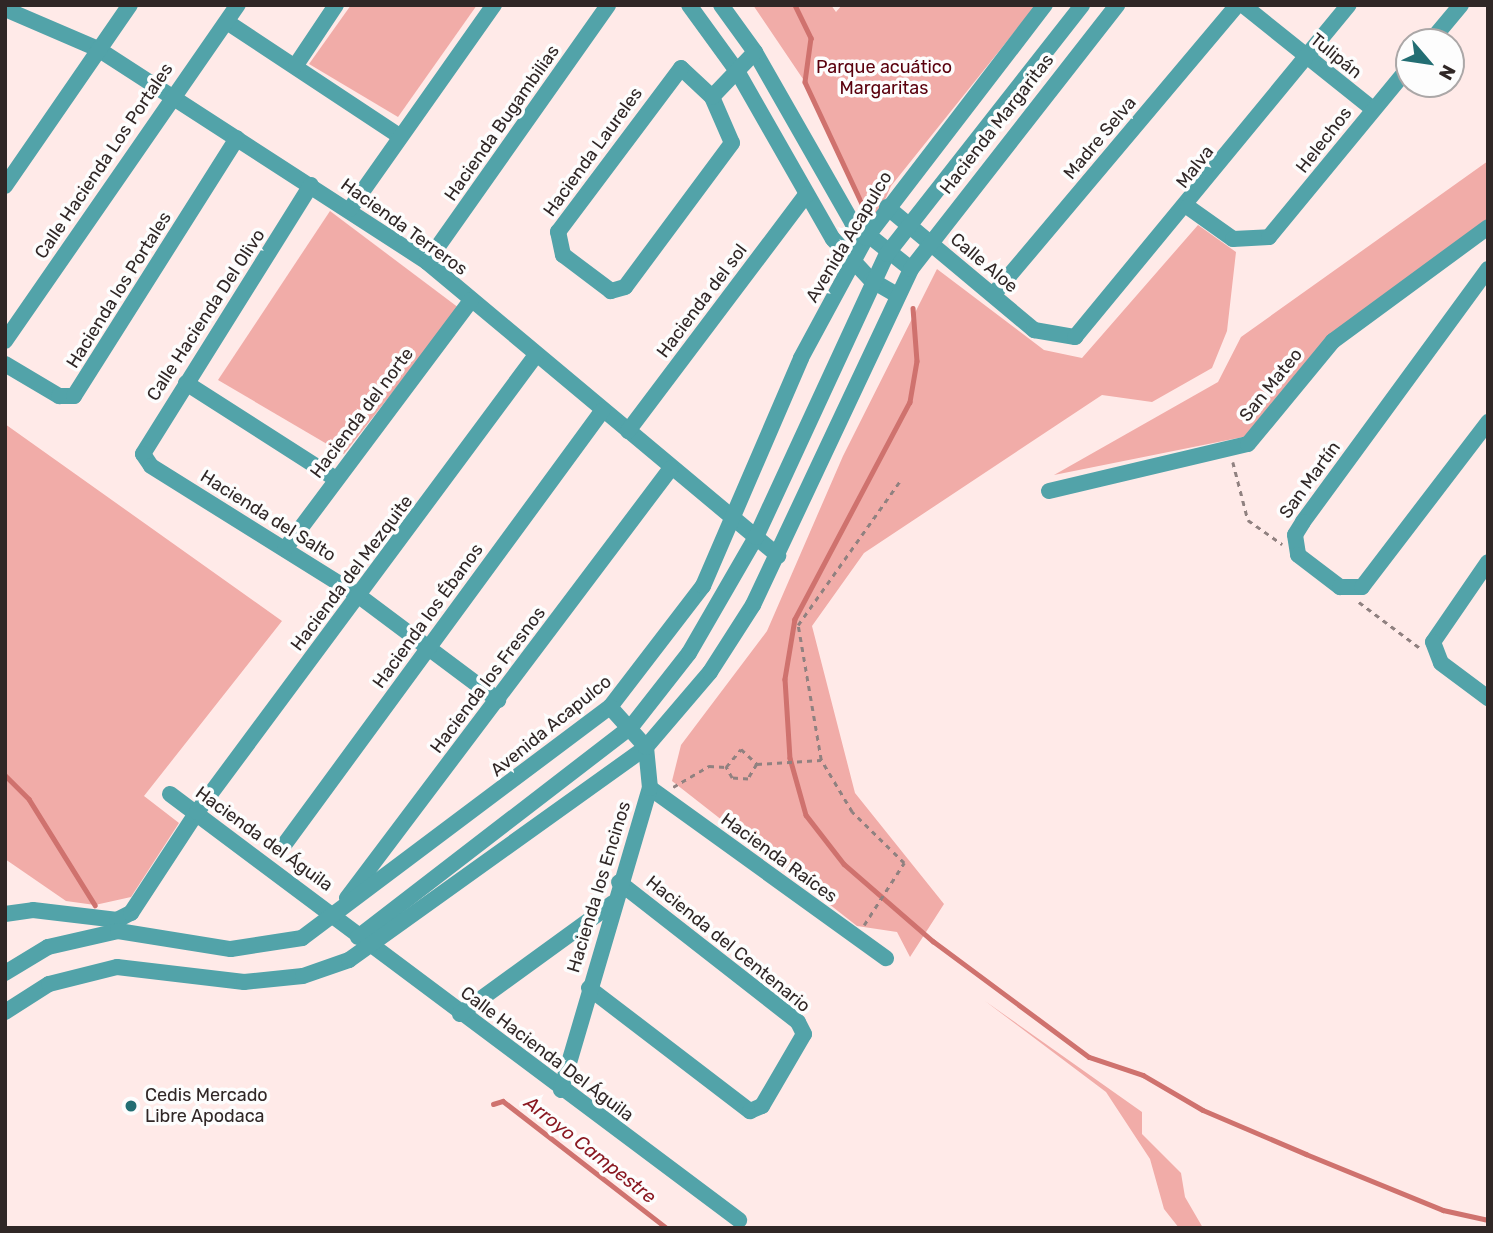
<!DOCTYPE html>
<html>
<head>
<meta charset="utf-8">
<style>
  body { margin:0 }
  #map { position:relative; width:1493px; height:1233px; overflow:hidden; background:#ffeae8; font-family:Rubik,sans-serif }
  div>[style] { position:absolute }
  .green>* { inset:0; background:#f1aca8 }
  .stream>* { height:4.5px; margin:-2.25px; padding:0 2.25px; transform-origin:2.25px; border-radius:2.25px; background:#cf726e }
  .path>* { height:2.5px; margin-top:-1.25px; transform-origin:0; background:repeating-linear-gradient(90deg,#908180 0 5px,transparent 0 10px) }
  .minor>* { height:16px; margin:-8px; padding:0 8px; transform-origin:8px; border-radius:8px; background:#52a3a9 }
  .dots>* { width:19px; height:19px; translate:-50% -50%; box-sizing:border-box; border:4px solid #fdfdfd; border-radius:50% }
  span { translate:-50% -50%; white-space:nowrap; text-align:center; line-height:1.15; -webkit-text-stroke:7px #fdfdfd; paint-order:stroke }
  .street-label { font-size:18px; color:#302726 }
  .park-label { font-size:18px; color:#5a010d }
  .poi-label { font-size:18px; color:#302726 }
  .left { translate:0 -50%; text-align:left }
  .water-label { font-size:19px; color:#8a1821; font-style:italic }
  .frame { position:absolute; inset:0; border:7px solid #302726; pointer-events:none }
  .north { position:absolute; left:1395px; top:28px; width:70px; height:70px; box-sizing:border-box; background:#fdfdfd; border:2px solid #aba7a7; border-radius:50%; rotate:119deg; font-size:19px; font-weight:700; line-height:28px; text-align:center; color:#302726 }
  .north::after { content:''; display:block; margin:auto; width:24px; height:32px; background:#236e73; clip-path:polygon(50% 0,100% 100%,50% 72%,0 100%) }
</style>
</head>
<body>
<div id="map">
  <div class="green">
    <i style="clip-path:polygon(351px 5px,477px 5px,398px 117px,309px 64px)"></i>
    <i style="clip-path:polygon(753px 5px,831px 5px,836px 12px,842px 5px,1036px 5px,891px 186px,878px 216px,857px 193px,805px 82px)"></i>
    <i style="clip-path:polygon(1488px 161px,1488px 223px,1330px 338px,1253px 435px,1054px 475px,1218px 382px,1241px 337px)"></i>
    <i style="clip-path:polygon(330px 211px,459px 308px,344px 454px,218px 380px)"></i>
    <i style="clip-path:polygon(1198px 225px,1236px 252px,1227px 331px,1212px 368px,1152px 402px,1102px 395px,864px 553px,812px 626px,855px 793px,944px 904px,910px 957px,897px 932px,857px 926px,672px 781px,681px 745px,767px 631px,843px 456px,937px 269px,1044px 350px,1082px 358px)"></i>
    <i style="clip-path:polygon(5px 424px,282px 621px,144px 796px,179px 823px,131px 897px,95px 905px,66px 901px,5px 859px)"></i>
    <i style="clip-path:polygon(985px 1001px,1142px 1112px,1142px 1134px,1181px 1173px,1185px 1197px,1203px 1228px,1179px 1228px,1164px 1209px,1150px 1159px,1106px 1092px)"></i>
  </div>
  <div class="stream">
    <i style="left:795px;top:5px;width:37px;rotate:64deg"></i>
    <i style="left:811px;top:38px;width:44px;rotate:97.8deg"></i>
    <i style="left:805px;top:82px;width:144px;rotate:64.9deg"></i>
    <i style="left:913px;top:308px;width:53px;rotate:85.7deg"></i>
    <i style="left:917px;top:361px;width:42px;rotate:99.7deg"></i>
    <i style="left:910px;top:402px;width:246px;rotate:117.9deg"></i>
    <i style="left:795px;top:619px;width:61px;rotate:99.5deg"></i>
    <i style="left:785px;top:679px;width:79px;rotate:86.4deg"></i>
    <i style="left:790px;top:758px;width:59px;rotate:74.3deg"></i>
    <i style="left:806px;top:815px;width:62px;rotate:52.2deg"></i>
    <i style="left:844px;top:864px;width:118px;rotate:40.9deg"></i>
    <i style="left:933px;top:941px;width:194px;rotate:36.6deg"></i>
    <i style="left:1089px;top:1057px;width:57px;rotate:18.4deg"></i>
    <i style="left:1143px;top:1075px;width:69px;rotate:30.3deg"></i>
    <i style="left:1203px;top:1110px;width:112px;rotate:23.1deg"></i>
    <i style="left:1306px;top:1154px;width:148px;rotate:22.2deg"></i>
    <i style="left:1443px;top:1210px;width:46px;rotate:12.5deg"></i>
    <i style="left:5px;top:775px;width:34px;rotate:45deg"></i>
    <i style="left:29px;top:799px;width:125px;rotate:58.1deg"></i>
    <i style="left:493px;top:1104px;width:10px;rotate:-17deg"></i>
    <i style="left:503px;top:1101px;width:207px;rotate:37.8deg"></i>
  </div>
  <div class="path">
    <i style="left:1233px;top:462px;width:60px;rotate:75.5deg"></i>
    <i style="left:1248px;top:520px;width:42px;rotate:35.2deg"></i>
    <i style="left:1359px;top:602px;width:76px;rotate:37deg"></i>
    <i style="left:757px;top:764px;width:17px;rotate:121deg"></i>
    <i style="left:748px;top:779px;width:16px;rotate:-176deg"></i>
    <i style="left:732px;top:778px;width:13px;rotate:-119deg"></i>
    <i style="left:726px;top:767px;width:23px;rotate:-50deg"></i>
    <i style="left:741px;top:749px;width:22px;rotate:43deg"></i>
    <i style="left:757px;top:764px;width:64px;rotate:-3.6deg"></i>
    <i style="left:673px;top:787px;width:42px;rotate:-30.3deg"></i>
    <i style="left:709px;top:766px;width:17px;rotate:3deg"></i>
    <i style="left:864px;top:925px;width:74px;rotate:-57.2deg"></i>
    <i style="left:904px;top:863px;width:73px;rotate:-135.6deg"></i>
    <i style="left:852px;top:812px;width:61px;rotate:-120.8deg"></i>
    <i style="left:821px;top:760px;width:137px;rotate:-99.7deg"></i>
    <i style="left:798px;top:625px;width:176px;rotate:-54.7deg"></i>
  </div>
  <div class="minor">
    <i style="left:689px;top:5px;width:82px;rotate:54deg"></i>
    <i style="left:737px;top:71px;width:193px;rotate:60.3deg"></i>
    <i style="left:833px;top:239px;width:56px;rotate:47.2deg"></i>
    <i style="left:871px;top:280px;width:30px;rotate:30deg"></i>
    <i style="left:721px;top:5px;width:58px;rotate:54.1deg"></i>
    <i style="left:755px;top:52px;width:196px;rotate:60.3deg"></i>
    <i style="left:852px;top:222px;width:75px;rotate:38.5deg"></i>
    <i style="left:1243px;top:5px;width:166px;rotate:38.7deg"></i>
    <i style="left:5px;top:9px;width:101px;rotate:23.3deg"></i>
    <i style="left:98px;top:49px;width:392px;rotate:32.9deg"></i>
    <i style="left:427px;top:262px;width:458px;rotate:39.9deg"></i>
    <i style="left:227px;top:22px;width:206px;rotate:33.5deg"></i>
    <i style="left:1430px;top:42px;width:48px;rotate:-50deg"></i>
    <i style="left:296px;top:65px;width:72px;rotate:-56.3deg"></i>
    <i style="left:681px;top:68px;width:42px;rotate:43.1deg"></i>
    <i style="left:712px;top:97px;width:50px;rotate:66.5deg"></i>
    <i style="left:732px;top:143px;width:179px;rotate:126.6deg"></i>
    <i style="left:625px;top:287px;width:15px;rotate:164deg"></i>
    <i style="left:611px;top:291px;width:60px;rotate:-143.1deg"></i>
    <i style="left:563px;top:255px;width:24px;rotate:-102deg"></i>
    <i style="left:558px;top:232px;width:205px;rotate:-53.1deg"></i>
    <i style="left:712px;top:97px;width:62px;rotate:-46.3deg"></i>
    <i style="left:311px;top:185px;width:317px;rotate:122deg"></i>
    <i style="left:143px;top:454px;width:14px;rotate:56deg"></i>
    <i style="left:151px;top:466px;width:245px;rotate:32deg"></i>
    <i style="left:359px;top:596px;width:174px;rotate:36.8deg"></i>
    <i style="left:5px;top:186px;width:220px;rotate:-55.4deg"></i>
    <i style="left:887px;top:207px;width:192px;rotate:39.9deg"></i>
    <i style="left:1034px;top:330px;width:42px;rotate:9.7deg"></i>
    <i style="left:1075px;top:337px;width:430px;rotate:-50.5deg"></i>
    <i style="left:1188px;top:207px;width:55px;rotate:35.4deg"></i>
    <i style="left:1233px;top:239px;width:36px;rotate:-3deg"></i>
    <i style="left:1269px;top:237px;width:220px;rotate:-50.5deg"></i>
    <i style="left:350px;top:209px;width:250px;rotate:-54.8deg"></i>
    <i style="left:427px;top:262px;width:314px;rotate:-54.8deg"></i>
    <i style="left:1488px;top:269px;width:313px;rotate:126.2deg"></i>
    <i style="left:1303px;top:522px;width:15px;rotate:122deg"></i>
    <i style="left:1295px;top:535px;width:20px;rotate:81deg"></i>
    <i style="left:1298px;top:555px;width:53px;rotate:37.3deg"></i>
    <i style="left:1340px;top:587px;width:22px"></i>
    <i style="left:1362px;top:587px;width:208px;rotate:-52.6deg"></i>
    <i style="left:993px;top:295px;width:379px;rotate:-49.9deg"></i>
    <i style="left:5px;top:341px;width:409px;rotate:-55.3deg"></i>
    <i style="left:5px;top:364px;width:63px;rotate:30.7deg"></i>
    <i style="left:59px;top:396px;width:15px"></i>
    <i style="left:74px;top:396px;width:305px;rotate:-57.7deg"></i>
    <i style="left:186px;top:383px;width:178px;rotate:32.6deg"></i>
    <i style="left:628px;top:431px;width:296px;rotate:-53deg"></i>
    <i style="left:1049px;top:491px;width:204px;rotate:-13.3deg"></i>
    <i style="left:1248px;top:444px;width:134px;rotate:-50.5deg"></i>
    <i style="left:1333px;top:341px;width:192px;rotate:-36.3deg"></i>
    <i style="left:285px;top:549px;width:311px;rotate:-53.2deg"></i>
    <i style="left:1488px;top:562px;width:97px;rotate:124.5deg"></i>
    <i style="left:1433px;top:642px;width:22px;rotate:69deg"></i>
    <i style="left:1441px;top:663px;width:59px;rotate:36.7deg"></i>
    <i style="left:650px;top:788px;width:291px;rotate:35.8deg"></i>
    <i style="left:170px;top:794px;width:711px;rotate:36.82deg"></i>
    <i style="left:284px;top:845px;width:539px;rotate:-53.75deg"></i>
    <i style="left:347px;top:898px;width:538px;rotate:-53deg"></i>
    <i style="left:5px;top:914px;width:28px;rotate:-8deg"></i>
    <i style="left:33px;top:910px;width:85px;rotate:6.8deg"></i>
    <i style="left:117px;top:920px;width:16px;rotate:-27deg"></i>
    <i style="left:131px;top:913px;width:121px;rotate:-56.8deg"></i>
    <i style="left:197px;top:812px;width:569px;rotate:-53.43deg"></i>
    <i style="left:358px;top:937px;width:344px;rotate:-37.6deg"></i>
    <i style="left:631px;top:727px;width:94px;rotate:-51.9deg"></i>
    <i style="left:689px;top:653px;width:134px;rotate:-60deg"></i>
    <i style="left:756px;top:537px;width:312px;rotate:-65.2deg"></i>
    <i style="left:887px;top:254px;width:316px;rotate:-51.9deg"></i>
    <i style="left:5px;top:973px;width:50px;rotate:-31.2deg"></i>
    <i style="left:48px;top:947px;width:72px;rotate:-12.9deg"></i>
    <i style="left:118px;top:931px;width:114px;rotate:9.1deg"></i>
    <i style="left:231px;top:949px;width:72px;rotate:-8.8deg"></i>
    <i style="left:302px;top:938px;width:385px;rotate:-36.9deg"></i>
    <i style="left:610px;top:707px;width:153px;rotate:-52.5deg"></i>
    <i style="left:703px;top:586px;width:248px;rotate:-66.7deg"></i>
    <i style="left:801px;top:358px;width:136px;rotate:-61.6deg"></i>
    <i style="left:866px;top:238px;width:294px;rotate:-52.5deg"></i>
    <i style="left:589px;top:988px;width:203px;rotate:37.4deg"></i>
    <i style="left:750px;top:1111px;width:13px;rotate:-23deg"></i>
    <i style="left:762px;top:1106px;width:83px;rotate:-59.7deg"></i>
    <i style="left:804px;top:1034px;width:13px;rotate:-117deg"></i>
    <i style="left:798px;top:1022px;width:227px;rotate:-142deg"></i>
    <i style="left:5px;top:1012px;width:52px;rotate:-32.5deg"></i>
    <i style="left:49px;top:984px;width:70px;rotate:-14deg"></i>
    <i style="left:117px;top:967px;width:128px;rotate:6.7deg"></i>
    <i style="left:244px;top:982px;width:59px;rotate:-5.8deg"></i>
    <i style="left:303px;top:976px;width:49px;rotate:-19.2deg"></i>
    <i style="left:349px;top:960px;width:365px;rotate:-35.6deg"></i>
    <i style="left:646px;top:747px;width:99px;rotate:-49.5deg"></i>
    <i style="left:710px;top:672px;width:80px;rotate:-57.3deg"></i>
    <i style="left:753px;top:605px;width:371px;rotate:-64.8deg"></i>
    <i style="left:911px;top:269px;width:335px;rotate:-52deg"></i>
    <i style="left:460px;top:1014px;width:189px;rotate:-36deg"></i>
    <i style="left:561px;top:1090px;width:315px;rotate:-73.6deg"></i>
    <i style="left:650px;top:788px;width:41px;rotate:-95.6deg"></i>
    <i style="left:646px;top:747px;width:54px;rotate:-132deg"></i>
  </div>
  <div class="dots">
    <i style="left:131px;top:1106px;background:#236e73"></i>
  </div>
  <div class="street-label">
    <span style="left:1336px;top:56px;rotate:39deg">Tulipán</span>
    <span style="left:502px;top:123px;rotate:-55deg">Hacienda Bugambilias</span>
    <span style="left:997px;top:124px;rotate:-52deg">Hacienda Margaritas</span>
    <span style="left:1100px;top:138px;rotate:-50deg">Madre Selva</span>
    <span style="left:1324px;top:140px;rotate:-52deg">Helechos</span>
    <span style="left:593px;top:152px;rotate:-54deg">Hacienda Laureles</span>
    <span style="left:104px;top:161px;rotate:-56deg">Calle Hacienda Los Portales</span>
    <span style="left:1195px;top:167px;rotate:-52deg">Malva</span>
    <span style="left:404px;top:227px;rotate:36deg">Hacienda Terreros</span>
    <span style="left:849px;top:237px;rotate:-59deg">Avenida Acapulco</span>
    <span style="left:984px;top:263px;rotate:40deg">Calle Aloe</span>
    <span style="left:119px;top:290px;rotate:-58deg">Hacienda los Portales</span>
    <span style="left:702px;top:301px;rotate:-53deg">Hacienda del sol</span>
    <span style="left:206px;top:315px;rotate:-57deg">Calle Hacienda Del Olivo</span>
    <span style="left:1271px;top:385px;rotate:-51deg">San Mateo</span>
    <span style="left:362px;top:413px;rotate:-53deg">Hacienda del norte</span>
    <span style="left:1310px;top:480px;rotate:-54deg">San Martín</span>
    <span style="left:268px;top:516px;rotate:32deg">Hacienda del Salto</span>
    <span style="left:352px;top:573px;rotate:-53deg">Hacienda del Mezquite</span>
    <span style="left:428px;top:616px;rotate:-54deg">Hacienda los Ébanos</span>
    <span style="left:488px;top:680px;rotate:-53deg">Hacienda los Fresnos</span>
    <span style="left:551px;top:726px;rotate:-39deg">Avenida Acapulco</span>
    <span style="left:264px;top:839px;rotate:36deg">Hacienda del Águila</span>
    <span style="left:779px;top:858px;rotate:36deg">Hacienda Raíces</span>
    <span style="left:599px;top:887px;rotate:-73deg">Hacienda los Encinos</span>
    <span style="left:728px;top:944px;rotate:39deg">Hacienda del Centenario</span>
    <span style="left:547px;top:1054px;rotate:37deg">Calle Hacienda Del Águila</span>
  </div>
  <div class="park-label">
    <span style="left:884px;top:78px">Parque acuático<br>Margaritas</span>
  </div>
  <div class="poi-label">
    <span class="left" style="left:145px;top:1106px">Cedis Mercado<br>Libre Apodaca</span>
  </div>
  <div class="water-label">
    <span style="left:590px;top:1150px;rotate:38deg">Arroyo Campestre</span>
  </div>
  <div class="frame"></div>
  <div class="north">N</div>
</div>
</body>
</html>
